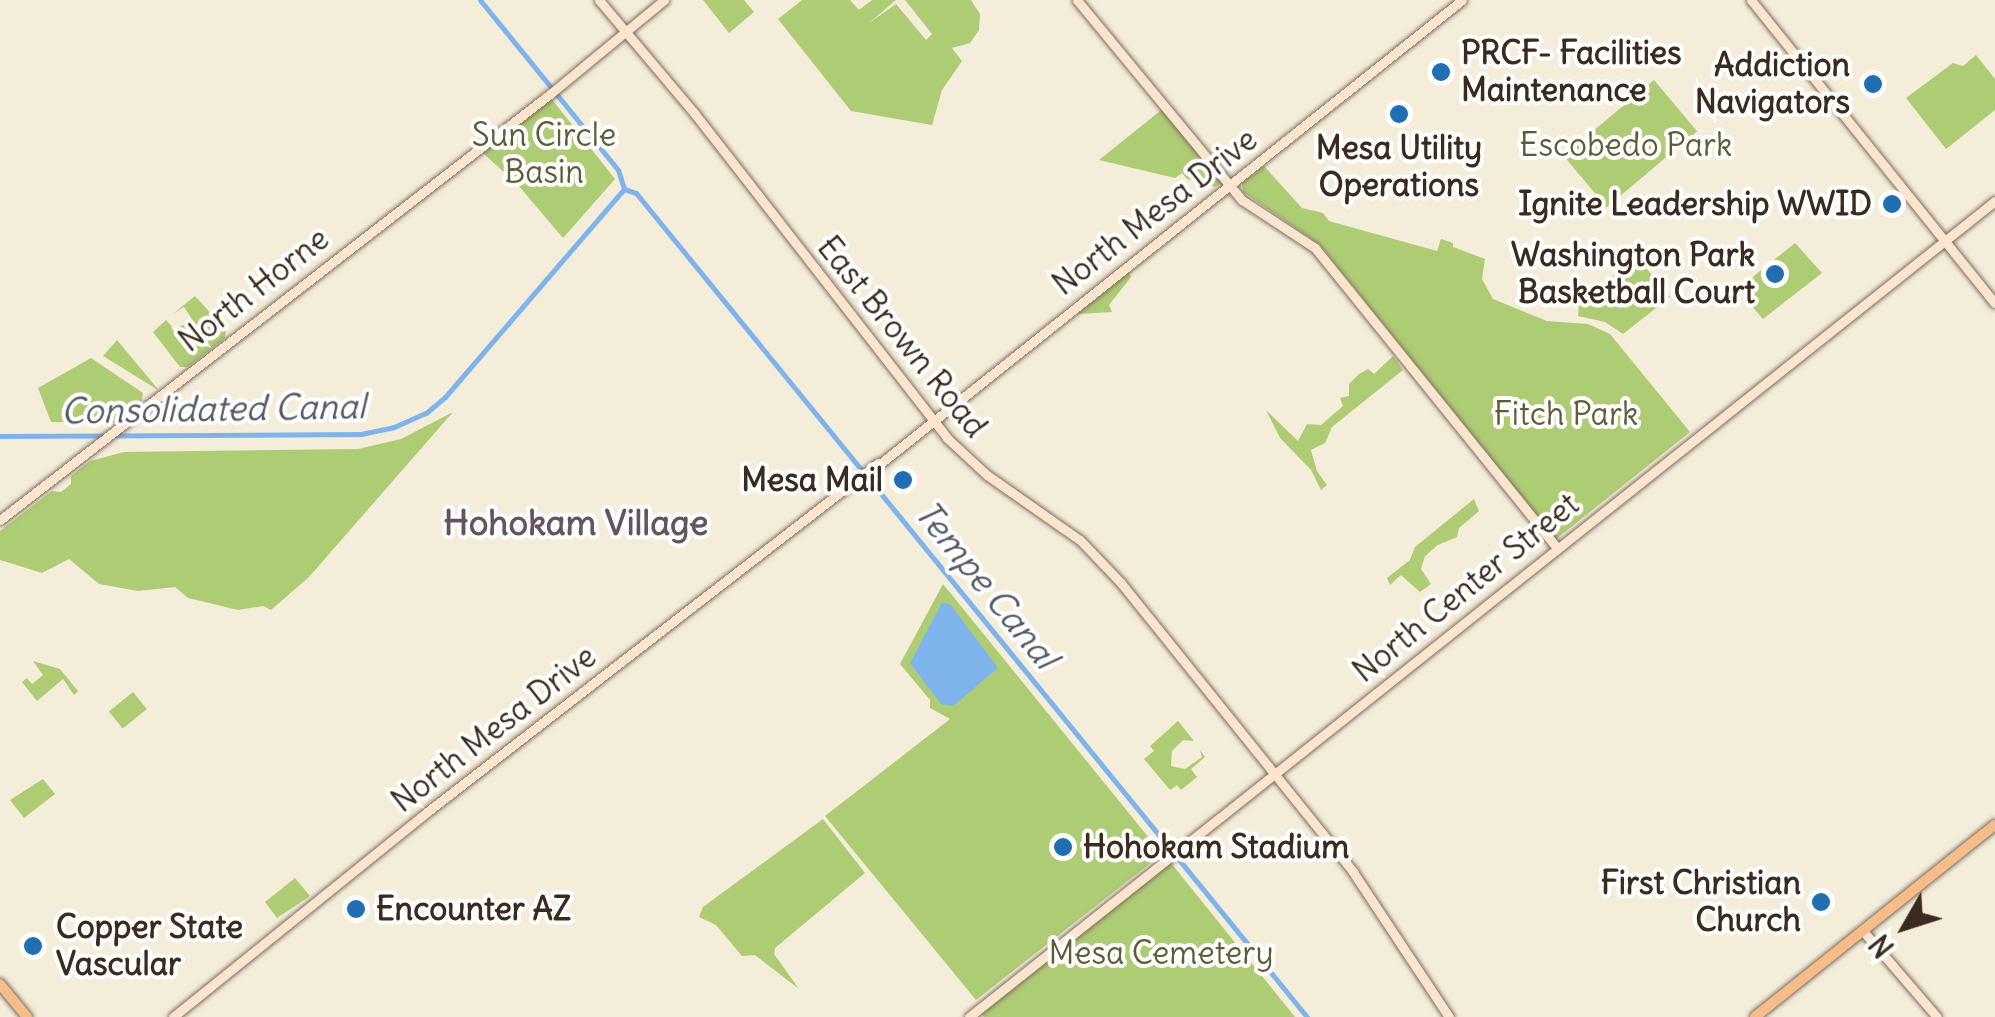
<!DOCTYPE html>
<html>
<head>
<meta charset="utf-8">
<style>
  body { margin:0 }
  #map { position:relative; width:1995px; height:1017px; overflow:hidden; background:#f3edda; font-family:Delius,sans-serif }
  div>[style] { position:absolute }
  .green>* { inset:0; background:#aecc74; transform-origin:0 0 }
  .water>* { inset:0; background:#7fb3ec }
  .canal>* { height:5px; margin:-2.5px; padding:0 2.5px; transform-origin:2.5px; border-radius:2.5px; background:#7fb3ec }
  .roads { filter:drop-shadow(0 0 2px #7b6e60) drop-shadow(0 0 2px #7b6e60) }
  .secondary>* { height:9px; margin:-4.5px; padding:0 4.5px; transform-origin:4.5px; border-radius:4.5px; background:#fce5cf }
  .primary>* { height:10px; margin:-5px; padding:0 5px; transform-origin:5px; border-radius:5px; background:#f7bd88 }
  .dots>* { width:28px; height:28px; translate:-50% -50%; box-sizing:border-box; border:5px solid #fff; border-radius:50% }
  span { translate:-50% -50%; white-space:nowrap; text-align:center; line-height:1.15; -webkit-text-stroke:8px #fff; paint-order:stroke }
  .poi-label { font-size:32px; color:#3b2a1e; font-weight:700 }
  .left { translate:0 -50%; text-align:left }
  .right { translate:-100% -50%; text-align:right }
  .park-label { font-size:32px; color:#5e5b38 }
  .street-label { font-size:32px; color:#3b2a1e }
  .water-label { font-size:35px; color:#535a66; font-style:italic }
  .neighbourhood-label { font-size:35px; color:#645460; font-weight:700 }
  .north { position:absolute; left:1855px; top:877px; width:100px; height:100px; -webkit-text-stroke:8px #fff; paint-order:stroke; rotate:231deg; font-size:28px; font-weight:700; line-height:40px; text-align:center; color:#3b2a1e }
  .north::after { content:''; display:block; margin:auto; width:35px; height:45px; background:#3b2a1e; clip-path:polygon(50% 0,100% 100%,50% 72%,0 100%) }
</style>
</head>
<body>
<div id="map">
  <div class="green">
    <i style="clip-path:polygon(703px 0,744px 0,754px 12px,729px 33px)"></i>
    <i style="clip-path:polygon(802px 0,850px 0,859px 10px,872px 0,896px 0,869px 23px,896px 4px,926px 40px,932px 34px,905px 0,971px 0,980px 14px,979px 30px,970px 43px,952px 48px,962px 61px,942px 90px,932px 125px,851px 111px,778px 19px)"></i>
    <i style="clip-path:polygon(1976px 55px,1995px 79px,1995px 110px,1946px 149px,1906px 98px,1953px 63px,1963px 66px)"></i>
    <i style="left:1654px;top:80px;width:67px;height:118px;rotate:50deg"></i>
    <i style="clip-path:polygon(550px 97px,615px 179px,563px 238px,518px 185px,483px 153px)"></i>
    <i style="clip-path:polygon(1165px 107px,1225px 180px,1215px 187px,1187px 179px,1182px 173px,1175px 178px,1099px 160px)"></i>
    <i style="clip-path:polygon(1264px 166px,1302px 208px,1323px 213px,1329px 221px,1437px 251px,1441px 239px,1453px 243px,1453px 247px,1485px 259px,1482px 279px,1493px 299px,1547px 321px,1588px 324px,1610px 334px,1690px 432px,1556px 539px,1319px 244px,1243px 192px,1242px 183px)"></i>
    <i style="clip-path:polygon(1795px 243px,1822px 273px,1763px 319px,1750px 304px,1755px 298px,1744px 284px)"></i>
    <i style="clip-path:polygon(1637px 257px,1670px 297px,1623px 334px,1605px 322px,1578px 316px,1579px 304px)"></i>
    <i style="clip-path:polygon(1129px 272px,1131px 277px,1109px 305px,1112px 312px,1077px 314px)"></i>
    <i style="clip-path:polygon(195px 296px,226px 330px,225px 338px,188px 367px,180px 367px,153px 332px,166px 320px,175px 330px,192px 319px,184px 307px,173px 314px)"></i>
    <i style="clip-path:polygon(117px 340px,157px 388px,158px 390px,103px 356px)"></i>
    <i style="clip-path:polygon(1393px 356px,1403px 370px,1332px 427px,1325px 443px,1311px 450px,1317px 471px,1327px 485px,1321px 490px,1311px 470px,1280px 438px,1266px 410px,1298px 441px,1307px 424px,1321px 425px,1343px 406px,1340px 398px,1349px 396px,1349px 384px,1359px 374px,1368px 369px,1374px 374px)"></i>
    <i style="clip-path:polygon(91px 358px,143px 393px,142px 401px,114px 423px,51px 422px,38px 388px)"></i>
    <i style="clip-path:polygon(453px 412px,309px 577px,271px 610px,263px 606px,238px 610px,188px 598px,175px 587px,138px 591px,99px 584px,69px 559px,42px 573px,0 560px,0 531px,52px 491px,61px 492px,71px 484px,71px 476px,90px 461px,124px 452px,358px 449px,401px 439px)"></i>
    <i style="clip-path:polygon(1474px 499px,1479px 511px,1459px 528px,1457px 537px,1438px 545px,1425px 556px,1421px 569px,1431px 584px,1420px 592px,1401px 575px,1390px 585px,1387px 578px,1410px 560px,1415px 547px)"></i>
    <i style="clip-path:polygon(943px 584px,1162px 854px,976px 1000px,825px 816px,950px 719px,930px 708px,930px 700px,900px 664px)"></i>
    <i style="clip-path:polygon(33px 661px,60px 669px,78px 691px,74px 695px,63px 679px,37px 701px,22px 682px,27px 678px,32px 684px,43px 675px)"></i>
    <i style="left:133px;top:692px;width:22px;height:31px;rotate:51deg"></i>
    <i style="clip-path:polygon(1178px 721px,1194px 741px,1183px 740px,1172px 751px,1171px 766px,1185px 769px,1202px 757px,1200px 750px,1205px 757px,1191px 769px,1197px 777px,1181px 790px,1177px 785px,1170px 790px,1144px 759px,1154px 751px,1150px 746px)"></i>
    <i style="clip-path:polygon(43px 779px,55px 794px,24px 818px,10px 800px)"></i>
    <i style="clip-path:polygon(823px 819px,865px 873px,775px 948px,774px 954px,799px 989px,755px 955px,742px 956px,716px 925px,699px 917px,703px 907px)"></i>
    <i style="clip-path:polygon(1171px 863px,1295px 1017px,984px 1017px,981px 1013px)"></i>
    <i style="clip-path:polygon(295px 878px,310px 896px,277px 918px,265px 902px)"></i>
  </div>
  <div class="water">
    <i style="clip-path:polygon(942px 603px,950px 604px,998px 668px,953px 706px,941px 704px,910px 663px)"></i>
  </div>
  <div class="canal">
    <i style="left:480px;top:0;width:219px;rotate:50.9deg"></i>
    <i style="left:618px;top:170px;width:20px;rotate:72deg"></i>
    <i style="left:624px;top:189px;width:13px;rotate:18deg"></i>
    <i style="left:636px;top:193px;width:1063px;rotate:50.84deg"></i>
    <i style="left:0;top:436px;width:361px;rotate:-0.3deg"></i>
    <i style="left:361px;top:434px;width:34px;rotate:-12deg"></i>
    <i style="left:394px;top:427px;width:35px;rotate:-24deg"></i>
    <i style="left:426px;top:413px;width:25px;rotate:-40deg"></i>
    <i style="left:445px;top:397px;width:274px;rotate:-49.3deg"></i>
  </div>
  <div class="roads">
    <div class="secondary">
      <i style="left:599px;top:0;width:149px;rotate:49.9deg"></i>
      <i style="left:695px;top:114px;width:410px;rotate:52.1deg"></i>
      <i style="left:947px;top:438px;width:54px;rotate:42.8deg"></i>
      <i style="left:987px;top:475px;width:113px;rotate:35deg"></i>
      <i style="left:1080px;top:540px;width:59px;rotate:46.4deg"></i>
      <i style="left:1121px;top:583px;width:371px;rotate:51.2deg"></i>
      <i style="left:1353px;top:872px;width:174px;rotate:56.5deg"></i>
      <i style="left:1077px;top:0;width:259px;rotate:50.5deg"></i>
      <i style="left:1242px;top:200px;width:87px;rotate:33.3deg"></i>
      <i style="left:1315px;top:248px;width:385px;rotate:51.1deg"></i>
      <i style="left:1751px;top:0;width:389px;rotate:51.2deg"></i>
      <i style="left:876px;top:467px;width:749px;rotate:-38.55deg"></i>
      <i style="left:0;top:520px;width:696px;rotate:-37.76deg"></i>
      <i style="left:550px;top:94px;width:148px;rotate:-39.5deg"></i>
      <i style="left:1863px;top:931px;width:113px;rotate:49.3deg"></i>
      <i style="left:173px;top:1017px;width:326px;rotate:-38.9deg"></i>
      <i style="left:427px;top:812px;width:570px;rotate:-37.73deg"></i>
      <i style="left:969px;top:1017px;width:1311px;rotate:-38.5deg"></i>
    </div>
    <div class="primary">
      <i style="left:0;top:984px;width:43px;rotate:50.7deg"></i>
      <i style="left:1755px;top:1017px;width:307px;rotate:-38.7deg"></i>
    </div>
  </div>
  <div class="dots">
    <i style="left:1441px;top:72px;background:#1f6fb2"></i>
    <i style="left:1873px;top:84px;background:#1f6fb2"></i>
    <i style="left:1399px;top:114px;background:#1f6fb2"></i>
    <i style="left:1892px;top:204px;background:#1f6fb2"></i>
    <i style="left:1775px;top:274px;background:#1f6fb2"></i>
    <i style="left:903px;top:480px;background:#1f6fb2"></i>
    <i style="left:1063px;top:847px;background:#1f6fb2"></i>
    <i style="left:1821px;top:902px;background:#1f6fb2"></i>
    <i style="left:356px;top:909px;background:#1f6fb2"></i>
    <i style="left:33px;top:946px;background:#1f6fb2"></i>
  </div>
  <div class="poi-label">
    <span class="left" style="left:1461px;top:72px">PRCF- Facilities<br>Maintenance</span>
    <span class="right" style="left:1850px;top:84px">Addiction<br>Navigators</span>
    <span style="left:1399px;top:167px">Mesa Utility<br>Operations</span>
    <span class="right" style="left:1872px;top:204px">Ignite Leadership WWID</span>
    <span class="right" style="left:1755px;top:274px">Washington Park<br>Basketball Court</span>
    <span class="right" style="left:883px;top:480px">Mesa Mail</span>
    <span class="left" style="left:1083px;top:847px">Hohokam Stadium</span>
    <span class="right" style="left:1801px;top:902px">First Christian<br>Church</span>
    <span class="left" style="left:376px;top:909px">Encounter AZ</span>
    <span class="left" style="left:56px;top:946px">Copper State<br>Vascular</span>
  </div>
  <div class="park-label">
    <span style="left:544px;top:154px">Sun Circle<br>Basin</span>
    <span style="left:1626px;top:145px">Escobedo Park</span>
    <span style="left:1566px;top:414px">Fitch Park</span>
    <span style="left:1161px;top:953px">Mesa Cemetery</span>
  </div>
  <div class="street-label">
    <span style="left:1155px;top:212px;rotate:-38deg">North Mesa Drive</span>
    <span style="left:254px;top:290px;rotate:-38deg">North Horne</span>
    <span style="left:902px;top:337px;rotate:51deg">East Brown Road</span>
    <span style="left:1466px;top:588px;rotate:-39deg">North Center Street</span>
    <span style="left:494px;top:729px;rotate:-38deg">North Mesa Drive</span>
  </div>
  <div class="water-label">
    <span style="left:213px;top:408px;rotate:-1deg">Consolidated Canal</span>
    <span style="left:987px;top:584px;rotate:51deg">Tempe Canal</span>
  </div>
  <div class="neighbourhood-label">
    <span style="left:576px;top:522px">Hohokam Village</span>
  </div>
  <div class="north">N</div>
</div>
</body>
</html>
